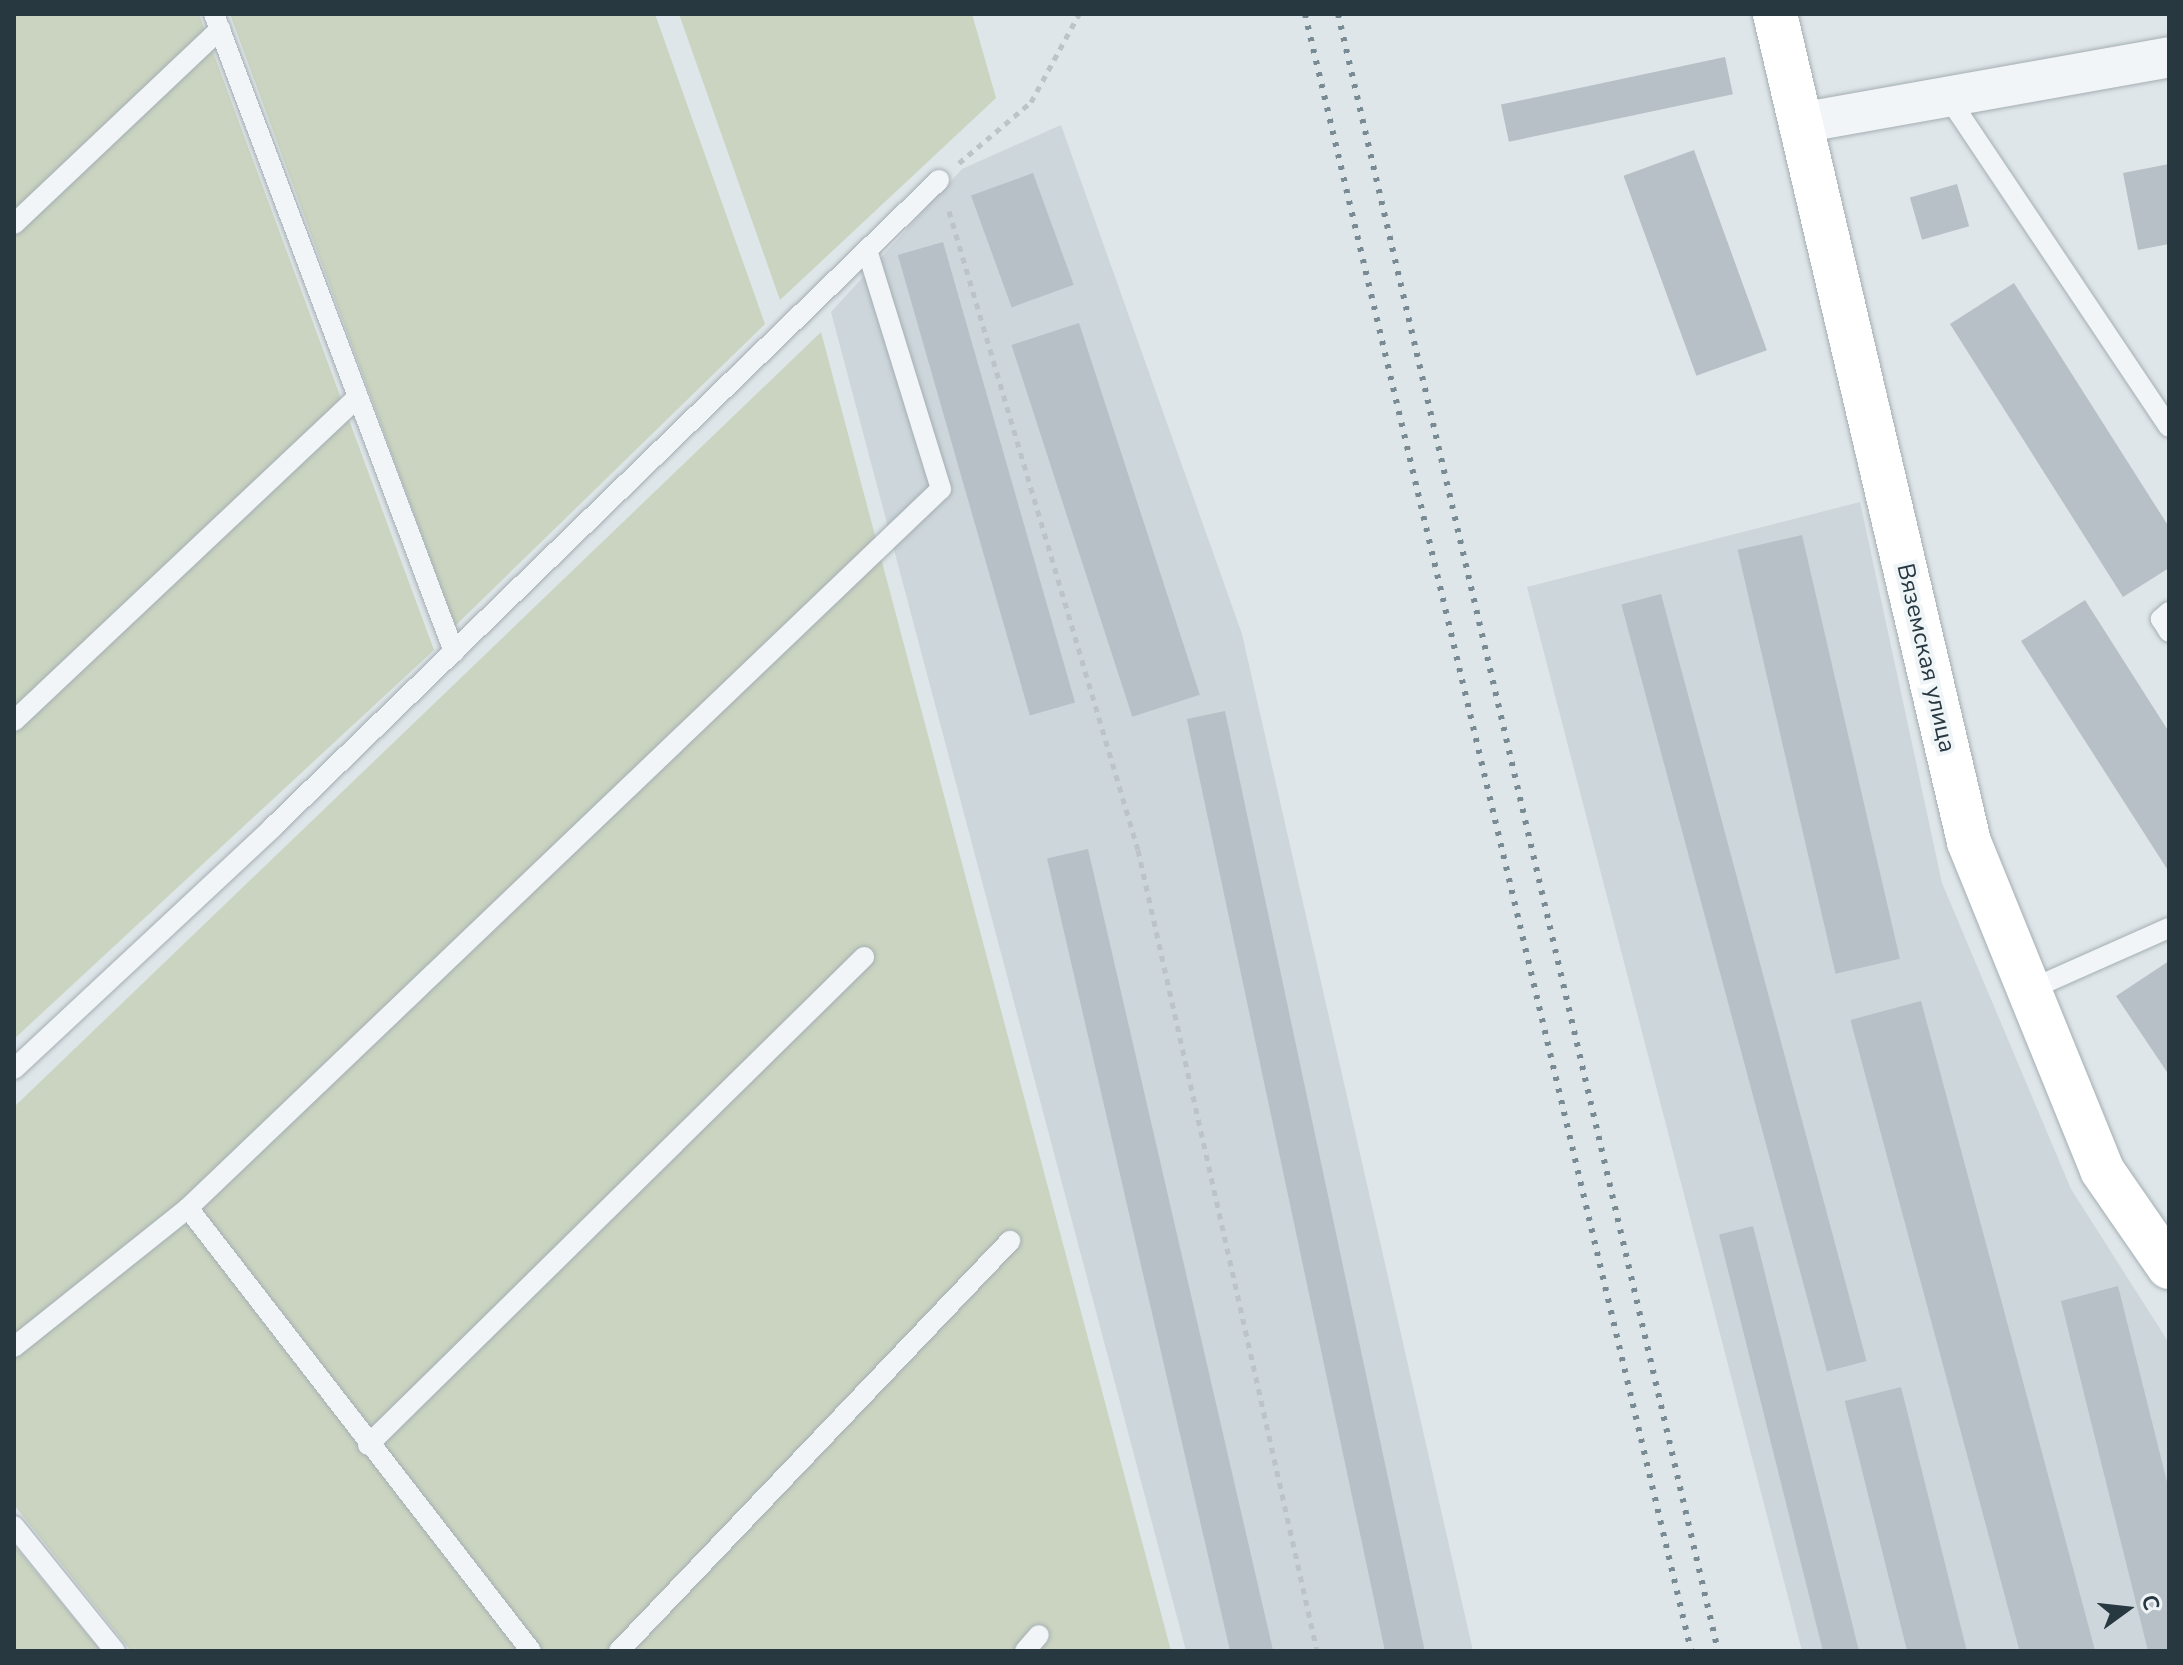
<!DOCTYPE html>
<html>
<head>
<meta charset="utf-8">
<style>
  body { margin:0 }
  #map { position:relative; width:2183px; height:1665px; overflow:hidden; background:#dfe6e9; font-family:"Nunito Sans",sans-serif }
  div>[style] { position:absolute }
  .built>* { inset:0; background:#cdd6db }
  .green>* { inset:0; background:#cad4c0 }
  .building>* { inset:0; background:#b6c0c6; transform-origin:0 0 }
  .path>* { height:5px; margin-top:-2.5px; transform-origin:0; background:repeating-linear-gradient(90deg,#bdc4c8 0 6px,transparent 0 12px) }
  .roads { filter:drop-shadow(0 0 2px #a4aeb3) drop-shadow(0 0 2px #a4aeb3) }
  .lane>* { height:20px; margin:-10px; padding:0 10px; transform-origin:10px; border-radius:10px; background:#f2f5f7 }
  .street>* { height:40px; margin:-20px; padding:0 20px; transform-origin:20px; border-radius:20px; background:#f2f5f7 }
  .secondary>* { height:44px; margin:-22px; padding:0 22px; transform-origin:22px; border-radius:22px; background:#fff }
  .rail>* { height:6px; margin-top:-3px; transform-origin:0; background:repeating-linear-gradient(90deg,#788a94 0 4px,transparent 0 12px) }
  span { translate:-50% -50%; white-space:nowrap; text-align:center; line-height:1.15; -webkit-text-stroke:8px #eff4f7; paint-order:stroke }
  .street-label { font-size:24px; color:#273841 }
  .frame { position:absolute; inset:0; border:16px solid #273841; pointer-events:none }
  .north { position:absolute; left:2087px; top:1569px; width:80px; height:80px; -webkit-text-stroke:6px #eff4f7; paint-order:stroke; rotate:75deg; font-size:22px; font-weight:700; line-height:32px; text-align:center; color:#273841 }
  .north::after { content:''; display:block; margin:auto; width:28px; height:36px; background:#273841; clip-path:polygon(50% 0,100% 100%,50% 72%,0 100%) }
</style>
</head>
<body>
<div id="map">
  <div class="built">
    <i style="clip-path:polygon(1061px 125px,1242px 634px,1473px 1651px,1186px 1651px,831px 312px,962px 169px)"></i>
    <i style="clip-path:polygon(1860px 502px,1942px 883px,2071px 1189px,2169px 1343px,2169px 1651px,1802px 1651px,1527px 587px)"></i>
  </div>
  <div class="green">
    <i style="clip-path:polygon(14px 14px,199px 14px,434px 650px,14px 1039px)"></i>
    <i style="clip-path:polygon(230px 14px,655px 14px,765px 324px,455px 626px)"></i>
    <i style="clip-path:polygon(679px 14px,972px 14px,996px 98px,780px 300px)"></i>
    <i style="clip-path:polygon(821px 332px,1171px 1651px,131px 1651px,14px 1505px,14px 1107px)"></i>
    <i style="clip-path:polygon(14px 1545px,101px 1651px,14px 1651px)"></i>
  </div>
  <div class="building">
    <i style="left:1725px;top:57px;width:38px;height:229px;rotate:78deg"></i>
    <i style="left:1694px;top:150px;width:213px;height:75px;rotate:70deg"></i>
    <i style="clip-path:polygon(2169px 164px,2169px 244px,2138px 250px,2123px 173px)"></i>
    <i style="left:1033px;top:173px;width:119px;height:66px;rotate:70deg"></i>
    <i style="left:1957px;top:184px;width:44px;height:49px;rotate:74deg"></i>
    <i style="left:943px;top:242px;width:479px;height:47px;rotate:74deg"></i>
    <i style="clip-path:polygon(2014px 283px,2169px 527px,2169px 568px,2123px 597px,1950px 324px)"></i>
    <i style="left:1079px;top:323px;width:391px;height:71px;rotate:72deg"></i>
    <i style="left:1802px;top:535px;width:435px;height:66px;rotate:77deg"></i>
    <i style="left:1661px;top:594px;width:794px;height:41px;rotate:75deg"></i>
    <i style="clip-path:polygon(2085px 600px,2169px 732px,2169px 872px,2021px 641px)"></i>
    <i style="left:1225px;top:711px;width:961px;height:39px;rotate:78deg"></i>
    <i style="left:1088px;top:849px;width:824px;height:42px;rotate:77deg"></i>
    <i style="clip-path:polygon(2169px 961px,2169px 1075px,2116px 996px)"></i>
    <i style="left:1921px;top:1001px;width:672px;height:73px;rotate:75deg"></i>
    <i style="left:1753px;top:1226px;width:438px;height:35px;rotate:76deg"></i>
    <i style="clip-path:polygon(2118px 1286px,2169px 1490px,2169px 1651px,2148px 1651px,2061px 1301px)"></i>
    <i style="left:1901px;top:1387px;width:272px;height:58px;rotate:76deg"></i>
  </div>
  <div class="path">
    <i style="left:959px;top:163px;width:94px;rotate:-40.3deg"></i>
    <i style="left:1031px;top:102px;width:100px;rotate:-61.4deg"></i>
    <i style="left:949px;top:211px;width:666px;rotate:73.52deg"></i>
    <i style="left:1138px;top:850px;width:821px;rotate:77.4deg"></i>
  </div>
  <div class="roads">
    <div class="lane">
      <i style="left:214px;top:14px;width:682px;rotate:69.38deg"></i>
      <i style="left:1948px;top:97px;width:397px;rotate:56.2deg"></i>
      <i style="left:14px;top:224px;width:284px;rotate:-43.4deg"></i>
      <i style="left:2169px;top:612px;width:11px;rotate:139deg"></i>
      <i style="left:2161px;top:619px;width:15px;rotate:58deg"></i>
      <i style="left:14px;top:721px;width:471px;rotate:-43.3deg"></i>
      <i style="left:2029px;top:990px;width:153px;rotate:-23.9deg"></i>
      <i style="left:14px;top:1069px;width:353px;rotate:-43deg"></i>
      <i style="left:272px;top:828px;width:930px;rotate:-44.17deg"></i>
      <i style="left:188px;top:1208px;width:560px;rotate:52.25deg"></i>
      <i style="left:14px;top:1347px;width:223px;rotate:-38.6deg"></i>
      <i style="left:188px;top:1208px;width:1041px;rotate:-43.68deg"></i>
      <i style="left:941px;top:489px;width:250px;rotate:-107.2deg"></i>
      <i style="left:368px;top:1445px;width:696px;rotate:-44.53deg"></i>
      <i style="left:14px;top:1526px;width:161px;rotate:51.1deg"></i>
      <i style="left:619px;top:1651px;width:567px;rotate:-46.36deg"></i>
      <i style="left:1025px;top:1651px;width:21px;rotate:-49deg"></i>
    </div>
    <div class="street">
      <i style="left:1800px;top:123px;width:375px;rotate:-10.1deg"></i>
    </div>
    <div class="secondary">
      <i style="left:1775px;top:14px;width:850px;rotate:76.81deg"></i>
      <i style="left:1969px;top:842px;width:354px;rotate:67.9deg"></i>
      <i style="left:2102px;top:1170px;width:118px;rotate:55.4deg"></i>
    </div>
  </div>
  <div class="rail">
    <i style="left:1305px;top:14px;width:1682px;rotate:76.73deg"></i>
    <i style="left:1338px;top:14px;width:1681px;rotate:76.93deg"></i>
  </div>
  <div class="street-label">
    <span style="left:1926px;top:658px;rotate:77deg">Вяземская улица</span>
  </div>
  <div class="frame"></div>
  <div class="north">С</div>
</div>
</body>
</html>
